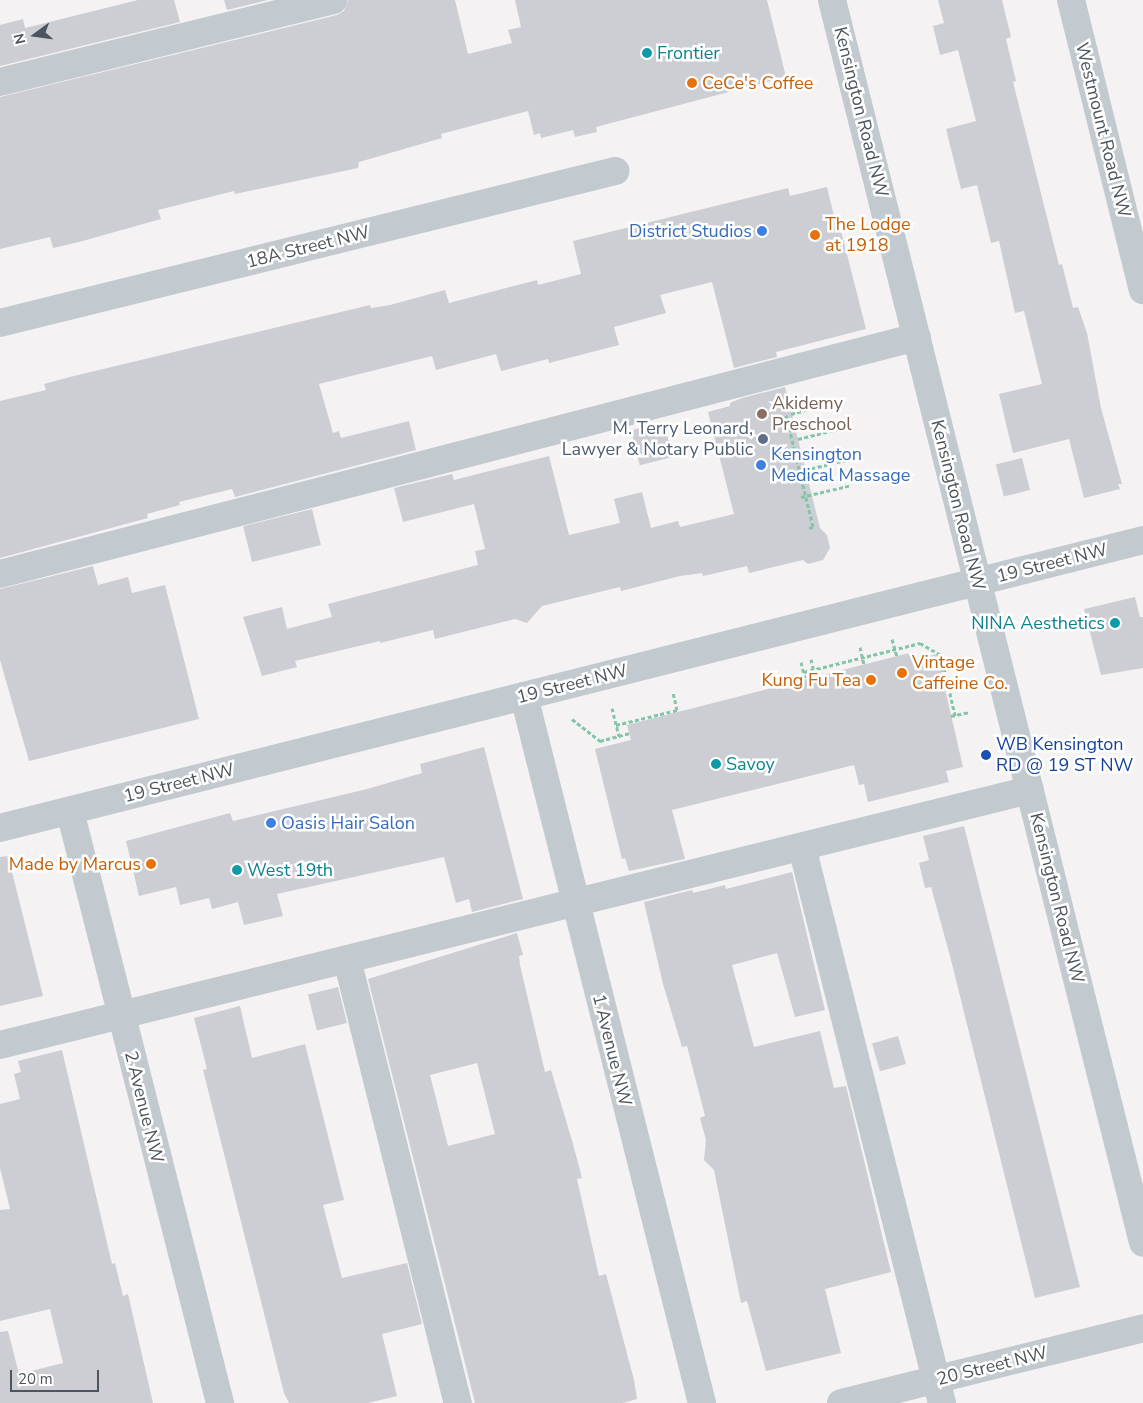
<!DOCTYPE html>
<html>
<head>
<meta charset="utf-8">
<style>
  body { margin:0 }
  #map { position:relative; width:1143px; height:1403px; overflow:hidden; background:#f4f2f2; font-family:"Nunito Sans",sans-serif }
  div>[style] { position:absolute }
  .building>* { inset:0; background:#cdced4; transform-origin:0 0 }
  .path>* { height:3px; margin-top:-1.5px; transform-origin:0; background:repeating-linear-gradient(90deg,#83c6a7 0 4px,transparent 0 6.5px) }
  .minor>* { height:28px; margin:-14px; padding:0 14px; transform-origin:14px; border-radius:14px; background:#c2c9cf }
  .dots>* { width:14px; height:14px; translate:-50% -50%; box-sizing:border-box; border:2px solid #fff; border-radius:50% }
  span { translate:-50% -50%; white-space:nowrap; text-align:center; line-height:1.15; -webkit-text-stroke:5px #fff; paint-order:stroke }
  .culture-label { font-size:18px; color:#0d838f }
  .left { translate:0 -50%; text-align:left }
  .right { translate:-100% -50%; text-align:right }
  .food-label { font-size:18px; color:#c56008 }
  .street-label { font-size:18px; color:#4c555d }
  .shop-label { font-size:18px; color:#366cbe }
  .education-label { font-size:18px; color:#785e54 }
  .service-label { font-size:18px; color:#4e5e75 }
  .transit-label { font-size:18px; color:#164399 }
  .north { position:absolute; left:10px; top:10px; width:50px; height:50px; -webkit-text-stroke:4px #fff; paint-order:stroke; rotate:256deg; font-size:14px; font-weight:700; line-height:20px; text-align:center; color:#4c555d }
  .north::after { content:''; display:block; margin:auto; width:18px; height:22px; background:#4c555d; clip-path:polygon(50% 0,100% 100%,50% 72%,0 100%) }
  .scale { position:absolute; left:10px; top:1370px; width:89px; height:22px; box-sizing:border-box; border:2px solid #4c555d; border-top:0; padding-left:6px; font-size:15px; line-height:18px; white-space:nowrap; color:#4c555d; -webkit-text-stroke:4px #fff; paint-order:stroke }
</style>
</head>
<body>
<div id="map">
  <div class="building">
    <i style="clip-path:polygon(138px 0,174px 0,180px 22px,0 66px,0 25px,23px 19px,25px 28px)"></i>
    <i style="clip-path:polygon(224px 0,268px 0,227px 10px)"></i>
    <i style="clip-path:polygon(348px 0,455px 0,468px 54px,512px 43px,508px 30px,521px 27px,515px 0,767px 0,786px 77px,596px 127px,597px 132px,575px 137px,573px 130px,541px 138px,540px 133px,534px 135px,528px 111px,441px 134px,442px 138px,359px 162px,358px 168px,235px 194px,234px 191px,158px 210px,161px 219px,79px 242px,53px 248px,50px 237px,0 249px,0 97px,337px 15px,344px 11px)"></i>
    <i style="clip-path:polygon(938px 0,1002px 0,1011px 37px,1006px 39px,1016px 81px,1013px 82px,1059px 265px,1062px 264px,1073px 308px,1078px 307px,1087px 333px,1101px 408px,1122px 484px,1118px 484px,1120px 489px,1084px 498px,1069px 439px,1013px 453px,999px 394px,1042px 384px,1024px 311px,1015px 313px,999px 241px,991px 243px,977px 185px,961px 189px,946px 129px,976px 121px,958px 50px,940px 55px,933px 26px,944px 23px)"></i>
    <i style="clip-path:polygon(827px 187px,834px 216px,837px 215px,866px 329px,776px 352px,777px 357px,734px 368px,712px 282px,660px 295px,666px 313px,614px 327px,619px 345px,549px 363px,548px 359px,501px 371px,496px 354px,436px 370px,432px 356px,319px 384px,333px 433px,339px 431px,341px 438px,409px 421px,416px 450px,235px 497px,232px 489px,179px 502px,180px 505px,147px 514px,148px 518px,0 558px,0 401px,46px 390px,44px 384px,70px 377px,370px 305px,371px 308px,390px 305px,445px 290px,449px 303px,537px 280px,538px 285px,581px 274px,573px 241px,788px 188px,790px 196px)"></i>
    <i style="clip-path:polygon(785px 387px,820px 528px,827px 535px,830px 548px,823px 560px,808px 564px,803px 560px,749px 573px,747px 566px,703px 576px,702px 573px,680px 576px,621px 591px,620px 587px,542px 606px,527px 623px,515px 619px,435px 639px,433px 630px,380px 643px,380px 641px,295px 661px,297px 667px,262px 676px,243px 617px,282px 607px,287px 629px,332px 617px,328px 604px,478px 565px,475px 551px,485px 549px,474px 504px,403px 522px,394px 488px,452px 474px,454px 480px,549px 456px,569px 535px,620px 523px,614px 499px,642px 492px,651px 528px,678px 521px,680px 527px,734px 514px,708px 412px,730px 406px,730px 403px,742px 398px)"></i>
    <i style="left:664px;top:422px;width:36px;height:34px;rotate:76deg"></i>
    <i style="left:1022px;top:458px;width:33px;height:27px;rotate:76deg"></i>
    <i style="left:312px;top:509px;width:37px;height:71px;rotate:76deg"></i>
    <i style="clip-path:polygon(93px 566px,98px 585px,128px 577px,132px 593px,165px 585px,199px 719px,29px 761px,0 660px,0 589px)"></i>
    <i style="clip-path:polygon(1135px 597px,1140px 617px,1143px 617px,1143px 668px,1101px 675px,1084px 609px)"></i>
    <i style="clip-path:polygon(913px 652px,915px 660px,937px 654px,963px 767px,946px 771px,949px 782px,868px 802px,864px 784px,859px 785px,854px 765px,672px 810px,685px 859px,629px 871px,625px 858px,622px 859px,595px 749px,631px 740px,627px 725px)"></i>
    <i style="clip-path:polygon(484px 747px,523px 899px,472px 912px,469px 899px,456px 903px,444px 857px,277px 894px,283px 916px,244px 925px,238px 902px,212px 909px,209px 898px,180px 905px,176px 887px,139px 896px,126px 841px,230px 813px,233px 821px,367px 789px,422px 773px,420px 764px)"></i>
    <i style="clip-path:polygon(964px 826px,1080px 1287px,1035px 1298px,950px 956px,931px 887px,925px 888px,919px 863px,929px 860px,923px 836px)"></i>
    <i style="clip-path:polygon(8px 856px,43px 996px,0 1006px,0 857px)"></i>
    <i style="clip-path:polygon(792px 872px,825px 1010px,795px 1017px,777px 953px,732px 965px,754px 1047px,820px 1031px,834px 1088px,846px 1086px,891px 1272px,825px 1289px,841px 1353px,766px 1371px,747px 1301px,741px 1303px,714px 1170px,704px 1160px,706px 1140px,700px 1118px,705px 1116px,687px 1046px,682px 1047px,663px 984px,644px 902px,692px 890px,693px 893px,725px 885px,726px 889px)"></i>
    <i style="clip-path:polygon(evenodd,517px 933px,523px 955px,519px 956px,520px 965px,545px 1072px,551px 1070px,573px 1144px,582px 1178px,577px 1179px,599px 1276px,606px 1274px,634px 1380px,637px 1399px,623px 1403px,475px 1403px,368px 979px,517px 933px,477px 1063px,495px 1134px,448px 1146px,430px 1075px,477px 1063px)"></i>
    <i style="left:338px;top:987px;width:37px;height:31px;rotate:76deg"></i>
    <i style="clip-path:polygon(240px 1006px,252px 1058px,305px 1044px,344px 1200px,323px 1205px,342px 1278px,407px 1263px,422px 1324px,382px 1334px,397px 1396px,368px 1403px,289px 1403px,284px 1393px,203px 1070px,207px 1069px,194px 1018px)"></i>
    <i style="left:898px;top:1036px;width:29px;height:27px;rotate:74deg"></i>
    <i style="clip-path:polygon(62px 1050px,112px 1264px,115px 1263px,123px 1296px,128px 1294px,153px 1403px,0 1403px,0 1332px,8px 1331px,19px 1374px,63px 1363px,50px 1309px,0 1321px,0 1210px,10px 1209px,0 1168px,0 1104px,20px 1099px,14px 1074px,21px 1072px,18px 1061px)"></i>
  </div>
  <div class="path">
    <i style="left:791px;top:414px;width:41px;rotate:-15.4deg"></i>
    <i style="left:786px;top:415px;width:115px;rotate:76.4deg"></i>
    <i style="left:813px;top:527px;width:4px;rotate:166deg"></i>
    <i style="left:798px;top:439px;width:41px;rotate:-14deg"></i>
    <i style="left:805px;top:470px;width:42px;rotate:-13.7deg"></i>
    <i style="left:801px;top:497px;width:52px;rotate:-13.2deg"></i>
    <i style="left:892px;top:639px;width:18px;rotate:74deg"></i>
    <i style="left:860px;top:647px;width:17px;rotate:77deg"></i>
    <i style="left:811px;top:659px;width:17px;rotate:77deg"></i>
    <i style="left:801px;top:662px;width:16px;rotate:76deg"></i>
    <i style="left:941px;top:670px;width:18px;rotate:-13deg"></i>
    <i style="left:804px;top:672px;width:120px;rotate:-14deg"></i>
    <i style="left:920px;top:643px;width:24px;rotate:30deg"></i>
    <i style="left:941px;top:655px;width:62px;rotate:76.9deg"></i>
    <i style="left:612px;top:708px;width:29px;rotate:76deg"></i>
    <i style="left:951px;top:716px;width:19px;rotate:-12deg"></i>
    <i style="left:572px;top:719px;width:36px;rotate:38deg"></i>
    <i style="left:600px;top:741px;width:30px;rotate:-15deg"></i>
    <i style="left:616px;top:725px;width:63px;rotate:-13.8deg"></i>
    <i style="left:677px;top:710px;width:17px;rotate:-103deg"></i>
  </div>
  <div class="minor">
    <i style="left:832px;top:0;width:1281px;rotate:75.95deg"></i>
    <i style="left:1071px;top:0;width:299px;rotate:76.1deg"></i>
    <i style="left:0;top:82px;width:343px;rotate:-13.8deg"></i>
    <i style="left:0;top:323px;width:634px;rotate:-13.88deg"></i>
    <i style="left:0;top:574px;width:947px;rotate:-14.49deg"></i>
    <i style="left:524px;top:696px;width:729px;rotate:75.87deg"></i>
    <i style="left:70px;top:811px;width:611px;rotate:75.78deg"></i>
    <i style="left:0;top:828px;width:1179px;rotate:-14.14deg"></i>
    <i style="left:802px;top:847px;width:573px;rotate:75.87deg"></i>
    <i style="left:347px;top:959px;width:458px;rotate:76deg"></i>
    <i style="left:0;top:1045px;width:1061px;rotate:-13.91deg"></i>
    <i style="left:841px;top:1403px;width:311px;rotate:-13.9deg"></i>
  </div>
  <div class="dots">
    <i style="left:647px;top:53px;background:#0f9aa8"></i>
    <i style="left:692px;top:83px;background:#e8710a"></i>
    <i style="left:762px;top:231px;background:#3f7fe0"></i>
    <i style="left:815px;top:235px;background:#e8710a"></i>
    <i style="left:762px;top:414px;background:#8d6e63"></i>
    <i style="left:763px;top:439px;background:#5c6f8a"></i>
    <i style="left:761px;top:465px;background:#3f7fe0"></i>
    <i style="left:1115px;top:623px;background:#0f9aa8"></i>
    <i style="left:902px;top:673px;background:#e8710a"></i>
    <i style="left:871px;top:680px;background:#e8710a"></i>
    <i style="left:986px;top:755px;background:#1a4fb4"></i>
    <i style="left:716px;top:764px;background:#0f9aa8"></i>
    <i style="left:271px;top:823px;background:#3f7fe0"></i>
    <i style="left:151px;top:864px;background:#e8710a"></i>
    <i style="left:237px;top:870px;background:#0f9aa8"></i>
  </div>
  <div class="culture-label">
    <span class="left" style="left:657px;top:53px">Frontier</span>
    <span class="right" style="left:1105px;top:623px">NINA Aesthetics</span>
    <span class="left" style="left:726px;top:764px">Savoy</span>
    <span class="left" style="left:247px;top:870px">West 19th</span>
  </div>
  <div class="food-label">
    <span class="left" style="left:702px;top:83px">CeCe's Coffee</span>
    <span class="left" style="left:825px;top:235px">The Lodge<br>at 1918</span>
    <span class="left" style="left:912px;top:673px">Vintage<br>Caffeine Co.</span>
    <span class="right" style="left:861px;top:680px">Kung Fu Tea</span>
    <span class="right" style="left:141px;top:864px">Made by Marcus</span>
  </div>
  <div class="street-label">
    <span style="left:861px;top:112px;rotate:76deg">Kensington Road NW</span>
    <span style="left:1103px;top:130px;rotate:76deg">Westmount Road NW</span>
    <span style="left:308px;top:247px;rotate:-14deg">18A Street NW</span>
    <span style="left:958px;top:505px;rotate:76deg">Kensington Road NW</span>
    <span style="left:1052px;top:563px;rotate:-14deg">19 Street NW</span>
    <span style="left:572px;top:684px;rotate:-14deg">19 Street NW</span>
    <span style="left:179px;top:783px;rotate:-14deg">19 Street NW</span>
    <span style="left:1057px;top:898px;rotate:76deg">Kensington Road NW</span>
    <span style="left:612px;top:1050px;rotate:76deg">1 Avenue NW</span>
    <span style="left:144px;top:1107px;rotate:76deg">2 Avenue NW</span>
    <span style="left:992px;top:1366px;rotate:-14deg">20 Street NW</span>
  </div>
  <div class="shop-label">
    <span class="right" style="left:752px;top:231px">District Studios</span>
    <span class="left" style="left:771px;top:465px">Kensington<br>Medical Massage</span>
    <span class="left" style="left:281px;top:823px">Oasis Hair Salon</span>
  </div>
  <div class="education-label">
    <span class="left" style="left:772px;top:414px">Akidemy<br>Preschool</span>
  </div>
  <div class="service-label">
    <span class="right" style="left:753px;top:439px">M. Terry Leonard,<br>Lawyer &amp; Notary Public</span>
  </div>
  <div class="transit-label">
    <span class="left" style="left:996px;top:755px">WB Kensington<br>RD @ 19 ST NW</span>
  </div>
  <div class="north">N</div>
  <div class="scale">20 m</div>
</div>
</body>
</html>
